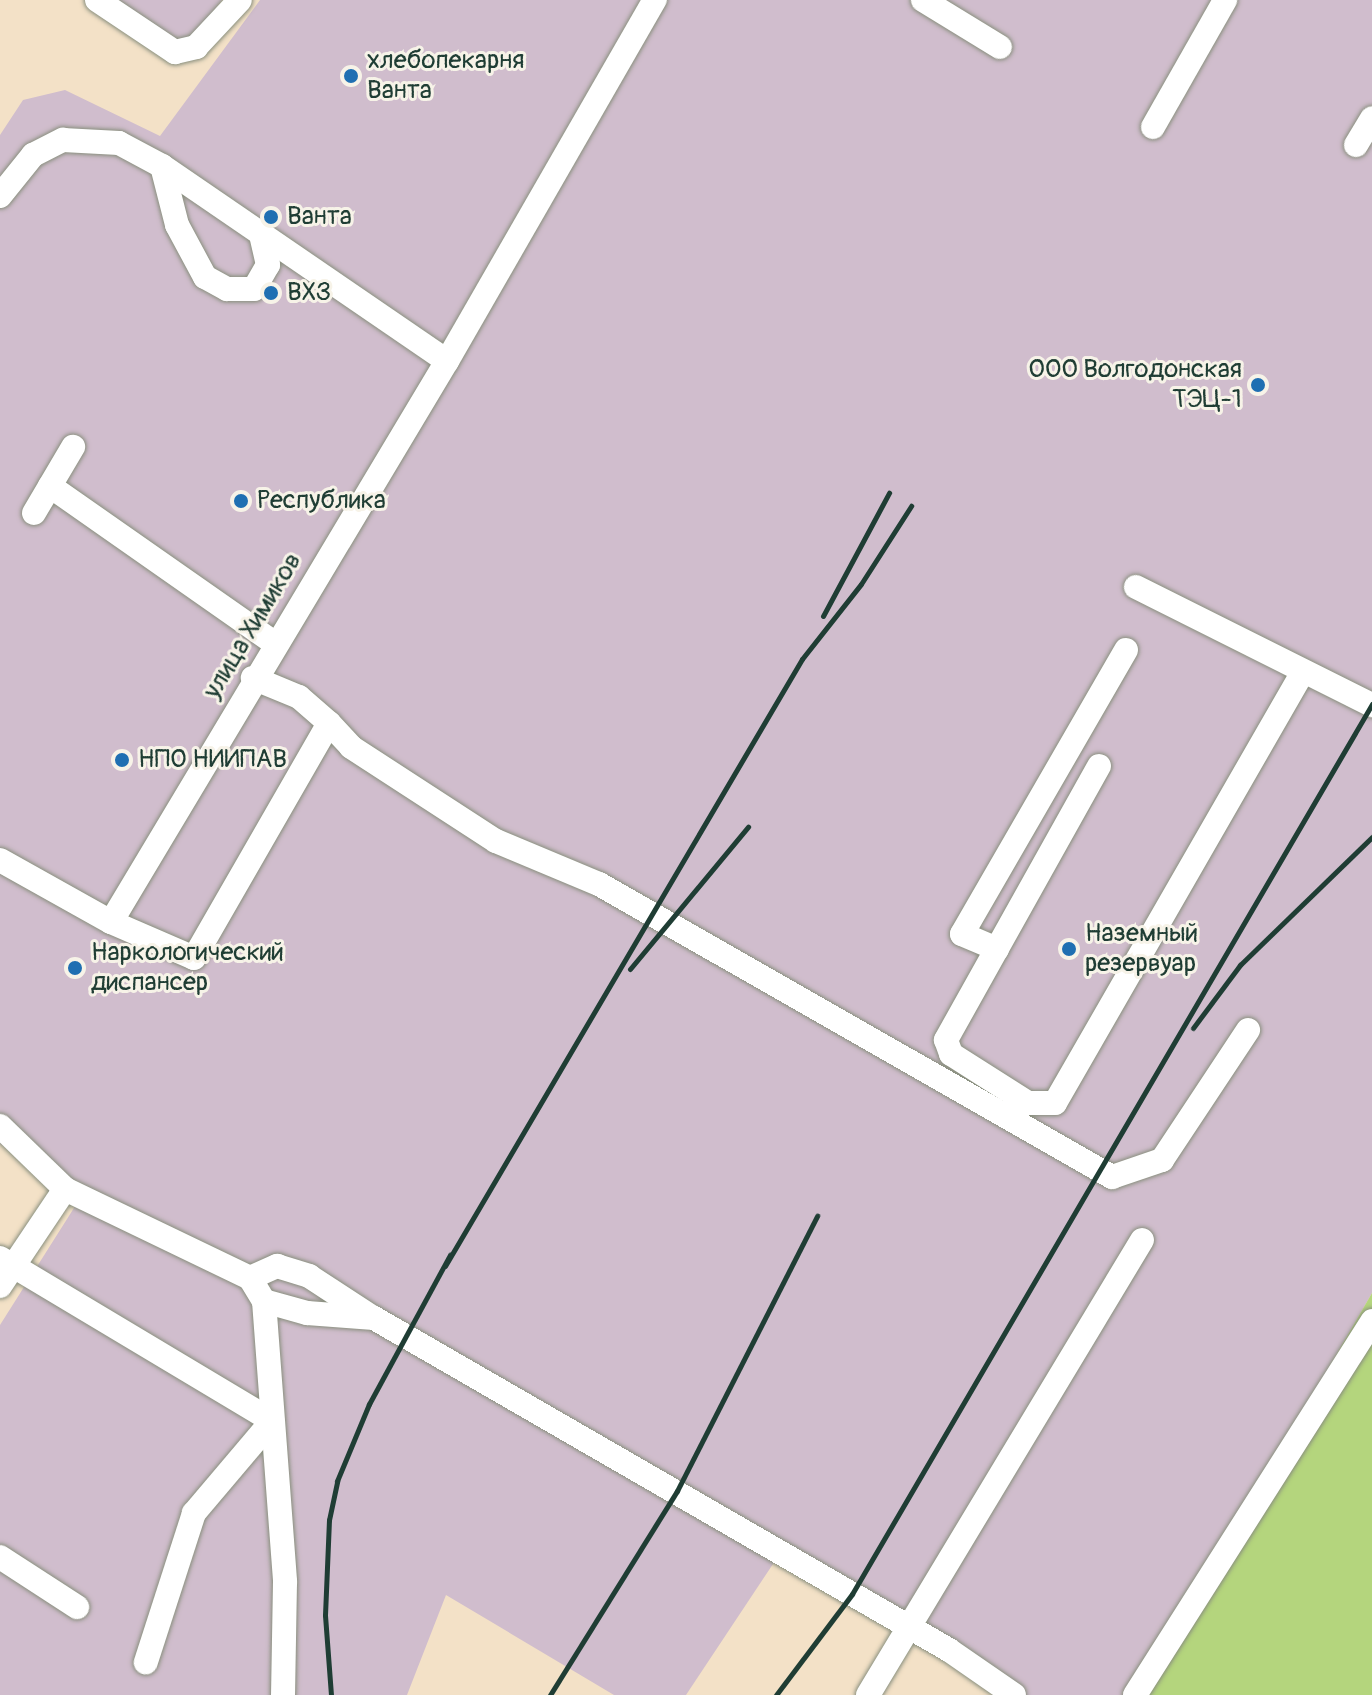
<!DOCTYPE html>
<html>
<head>
<meta charset="utf-8">
<style>
  body { margin:0 }
  #map { position:relative; width:1372px; height:1695px; overflow:hidden; background:#f3e1c7; font-family:Pangolin,sans-serif }
  div>[style] { position:absolute }
  .industrial>* { inset:0; background:#d0bdcd }
  .green>* { inset:0; background:#b4d57d }
  .roads { filter:drop-shadow(0 0 2px #898f7e) drop-shadow(0 0 2px #898f7e) }
  .minor>* { height:24px; margin:-12px; padding:0 12px; transform-origin:12px; border-radius:12px; background:#fff }
  .rail>* { height:5px; margin:-2.5px; padding:0 2.5px; transform-origin:2.5px; border-radius:2.5px; background:#1f3d34 }
  .dots>* { width:22px; height:22px; translate:-50% -50%; box-sizing:border-box; border:4px solid #f7f3e8; border-radius:50% }
  span { translate:-50% -50%; white-space:nowrap; text-align:center; line-height:1.15; -webkit-text-stroke:6px #f7f3e8; paint-order:stroke }
  .poi-label { font-size:26px; color:#1f3d34 }
  .left { translate:0 -50%; text-align:left }
  .right { translate:-100% -50%; text-align:right }
  .street-label { font-size:26px; color:#1f3d34 }
</style>
</head>
<body>
<div id="map">
  <div class="industrial">
    <i style="clip-path:polygon(112px 0,222px 0,181px 53px)"></i>
    <i style="clip-path:polygon(260px 0,1372px 0,1372px 1293px,1140px 1695px,1012px 1695px,777px 1558px,686px 1695px,614px 1695px,446px 1595px,407px 1695px,0 1695px,0 1325px,86px 1189px,0 1144px,0 135px,23px 100px,65px 90px,160px 136px)"></i>
  </div>
  <div class="green">
    <i style="clip-path:polygon(1372px 1293px,1372px 1695px,1140px 1695px)"></i>
  </div>
  <div class="roads">
    <div class="minor">
      <i style="left:97px;top:0;width:94px;rotate:33.7deg"></i>
      <i style="left:175px;top:52px;width:22px;rotate:-13deg"></i>
      <i style="left:196px;top:47px;width:64px;rotate:-46.9deg"></i>
      <i style="left:923px;top:0;width:90px;rotate:31.4deg"></i>
      <i style="left:1153px;top:127px;width:146px;rotate:-60.4deg"></i>
      <i style="left:1356px;top:145px;width:31px;rotate:-59deg"></i>
      <i style="left:162px;top:166px;width:61px;rotate:75.7deg"></i>
      <i style="left:177px;top:225px;width:59px;rotate:61.7deg"></i>
      <i style="left:205px;top:277px;width:25px;rotate:29deg"></i>
      <i style="left:227px;top:289px;width:27px"></i>
      <i style="left:254px;top:289px;width:28px;rotate:-60deg"></i>
      <i style="left:268px;top:265px;width:31px;rotate:-103deg"></i>
      <i style="left:0;top:196px;width:53px;rotate:-51.2deg"></i>
      <i style="left:33px;top:155px;width:34px;rotate:-27deg"></i>
      <i style="left:63px;top:140px;width:56px;rotate:3.1deg"></i>
      <i style="left:119px;top:143px;width:49px;rotate:28.1deg"></i>
      <i style="left:162px;top:166px;width:345px;rotate:34.4deg"></i>
      <i style="left:447px;top:361px;width:417px;rotate:-60.1deg"></i>
      <i style="left:50px;top:486px;width:274px;rotate:35deg"></i>
      <i style="left:34px;top:513px;width:77px;rotate:-59.4deg"></i>
      <i style="left:1136px;top:587px;width:264px;rotate:26.6deg"></i>
      <i style="left:329px;top:723px;width:33px;rotate:47deg"></i>
      <i style="left:351px;top:747px;width:173px;rotate:33deg"></i>
      <i style="left:496px;top:841px;width:112px;rotate:22.7deg"></i>
      <i style="left:599px;top:884px;width:591px;rotate:29.73deg"></i>
      <i style="left:1112px;top:1177px;width:53px;rotate:-18.8deg"></i>
      <i style="left:1162px;top:1160px;width:156px;rotate:-56.5deg"></i>
      <i style="left:1099px;top:766px;width:314px;rotate:119.2deg"></i>
      <i style="left:946px;top:1040px;width:15px;rotate:70deg"></i>
      <i style="left:951px;top:1054px;width:91px;rotate:32.5deg"></i>
      <i style="left:1028px;top:1103px;width:27px"></i>
      <i style="left:1055px;top:1103px;width:495px;rotate:-60.1deg"></i>
      <i style="left:0;top:860px;width:127px;rotate:29.2deg"></i>
      <i style="left:111px;top:922px;width:90px;rotate:23.4deg"></i>
      <i style="left:194px;top:958px;width:271px;rotate:-60.1deg"></i>
      <i style="left:329px;top:723px;width:40px;rotate:-139deg"></i>
      <i style="left:299px;top:697px;width:50px;rotate:-157.6deg"></i>
      <i style="left:111px;top:922px;width:654px;rotate:-59.08deg"></i>
      <i style="left:997px;top:949px;width:38px;rotate:-157deg"></i>
      <i style="left:962px;top:934px;width:328px;rotate:-60deg"></i>
      <i style="left:0;top:1126px;width:91px;rotate:44.1deg"></i>
      <i style="left:65px;top:1189px;width:205px;rotate:25.7deg"></i>
      <i style="left:250px;top:1278px;width:27px;rotate:59deg"></i>
      <i style="left:264px;top:1301px;width:282px;rotate:85.7deg"></i>
      <i style="left:285px;top:1582px;width:113px;rotate:91deg"></i>
      <i style="left:0;top:1258px;width:317px;rotate:30.9deg"></i>
      <i style="left:272px;top:1421px;width:121px;rotate:130.3deg"></i>
      <i style="left:194px;top:1513px;width:157px;rotate:107.9deg"></i>
      <i style="left:250px;top:1278px;width:30px;rotate:-24deg"></i>
      <i style="left:277px;top:1266px;width:34px;rotate:17deg"></i>
      <i style="left:309px;top:1276px;width:75px;rotate:33.1deg"></i>
      <i style="left:0;top:1286px;width:117px;rotate:-56.2deg"></i>
      <i style="left:264px;top:1301px;width:45px;rotate:15.6deg"></i>
      <i style="left:307px;top:1313px;width:67px;rotate:4.3deg"></i>
      <i style="left:374px;top:1318px;width:664px;rotate:30deg"></i>
      <i style="left:949px;top:1650px;width:79px;rotate:34.7deg"></i>
      <i style="left:0;top:1557px;width:92px;rotate:33deg"></i>
      <i style="left:868px;top:1695px;width:531px;rotate:-58.94deg"></i>
      <i style="left:1135px;top:1695px;width:443px;rotate:-57.6deg"></i>
    </div>
  </div>
  <div class="rail">
    <i style="left:823px;top:616px;width:140px;rotate:-61.8deg"></i>
    <i style="left:630px;top:969px;width:185px;rotate:-50.3deg"></i>
    <i style="left:1193px;top:1028px;width:79px;rotate:-53.3deg"></i>
    <i style="left:1240px;top:965px;width:184px;rotate:-44.1deg"></i>
    <i style="left:445px;top:1266px;width:704px;rotate:-59.54deg"></i>
    <i style="left:802px;top:659px;width:95px;rotate:-51.8deg"></i>
    <i style="left:861px;top:584px;width:93px;rotate:-57.3deg"></i>
    <i style="left:331px;top:1695px;width:80px;rotate:-94.3deg"></i>
    <i style="left:325px;top:1615px;width:95px;rotate:-87.6deg"></i>
    <i style="left:329px;top:1520px;width:40px;rotate:-78deg"></i>
    <i style="left:337px;top:1481px;width:83px;rotate:-67.4deg"></i>
    <i style="left:369px;top:1404px;width:170px;rotate:-61.5deg"></i>
    <i style="left:550px;top:1695px;width:240px;rotate:-58.1deg"></i>
    <i style="left:677px;top:1491px;width:309px;rotate:-63deg"></i>
    <i style="left:776px;top:1695px;width:126px;rotate:-53deg"></i>
    <i style="left:852px;top:1594px;width:1031px;rotate:-59.7deg"></i>
  </div>
  <div class="dots">
    <i style="left:351px;top:76px;background:#1f6fb2"></i>
    <i style="left:271px;top:217px;background:#1f6fb2"></i>
    <i style="left:271px;top:293px;background:#1f6fb2"></i>
    <i style="left:1258px;top:385px;background:#1f6fb2"></i>
    <i style="left:241px;top:501px;background:#1f6fb2"></i>
    <i style="left:122px;top:760px;background:#1f6fb2"></i>
    <i style="left:1069px;top:949px;background:#1f6fb2"></i>
    <i style="left:75px;top:968px;background:#1f6fb2"></i>
  </div>
  <div class="poi-label">
    <span class="left" style="left:367px;top:76px">хлебопекарня<br>Ванта</span>
    <span class="left" style="left:287px;top:217px">Ванта</span>
    <span class="left" style="left:287px;top:293px">ВХЗ</span>
    <span class="right" style="left:1242px;top:385px">ООО Волгодонская<br>ТЭЦ-1</span>
    <span class="left" style="left:257px;top:501px">Республика</span>
    <span class="left" style="left:138px;top:760px">НПО НИИПАВ</span>
    <span class="left" style="left:1085px;top:949px">Наземный<br>резервуар</span>
    <span class="left" style="left:91px;top:968px">Наркологический<br>диспансер</span>
  </div>
  <div class="street-label">
    <span style="left:253px;top:626px;rotate:-59deg">улица Химиков</span>
  </div>
</div>
</body>
</html>
